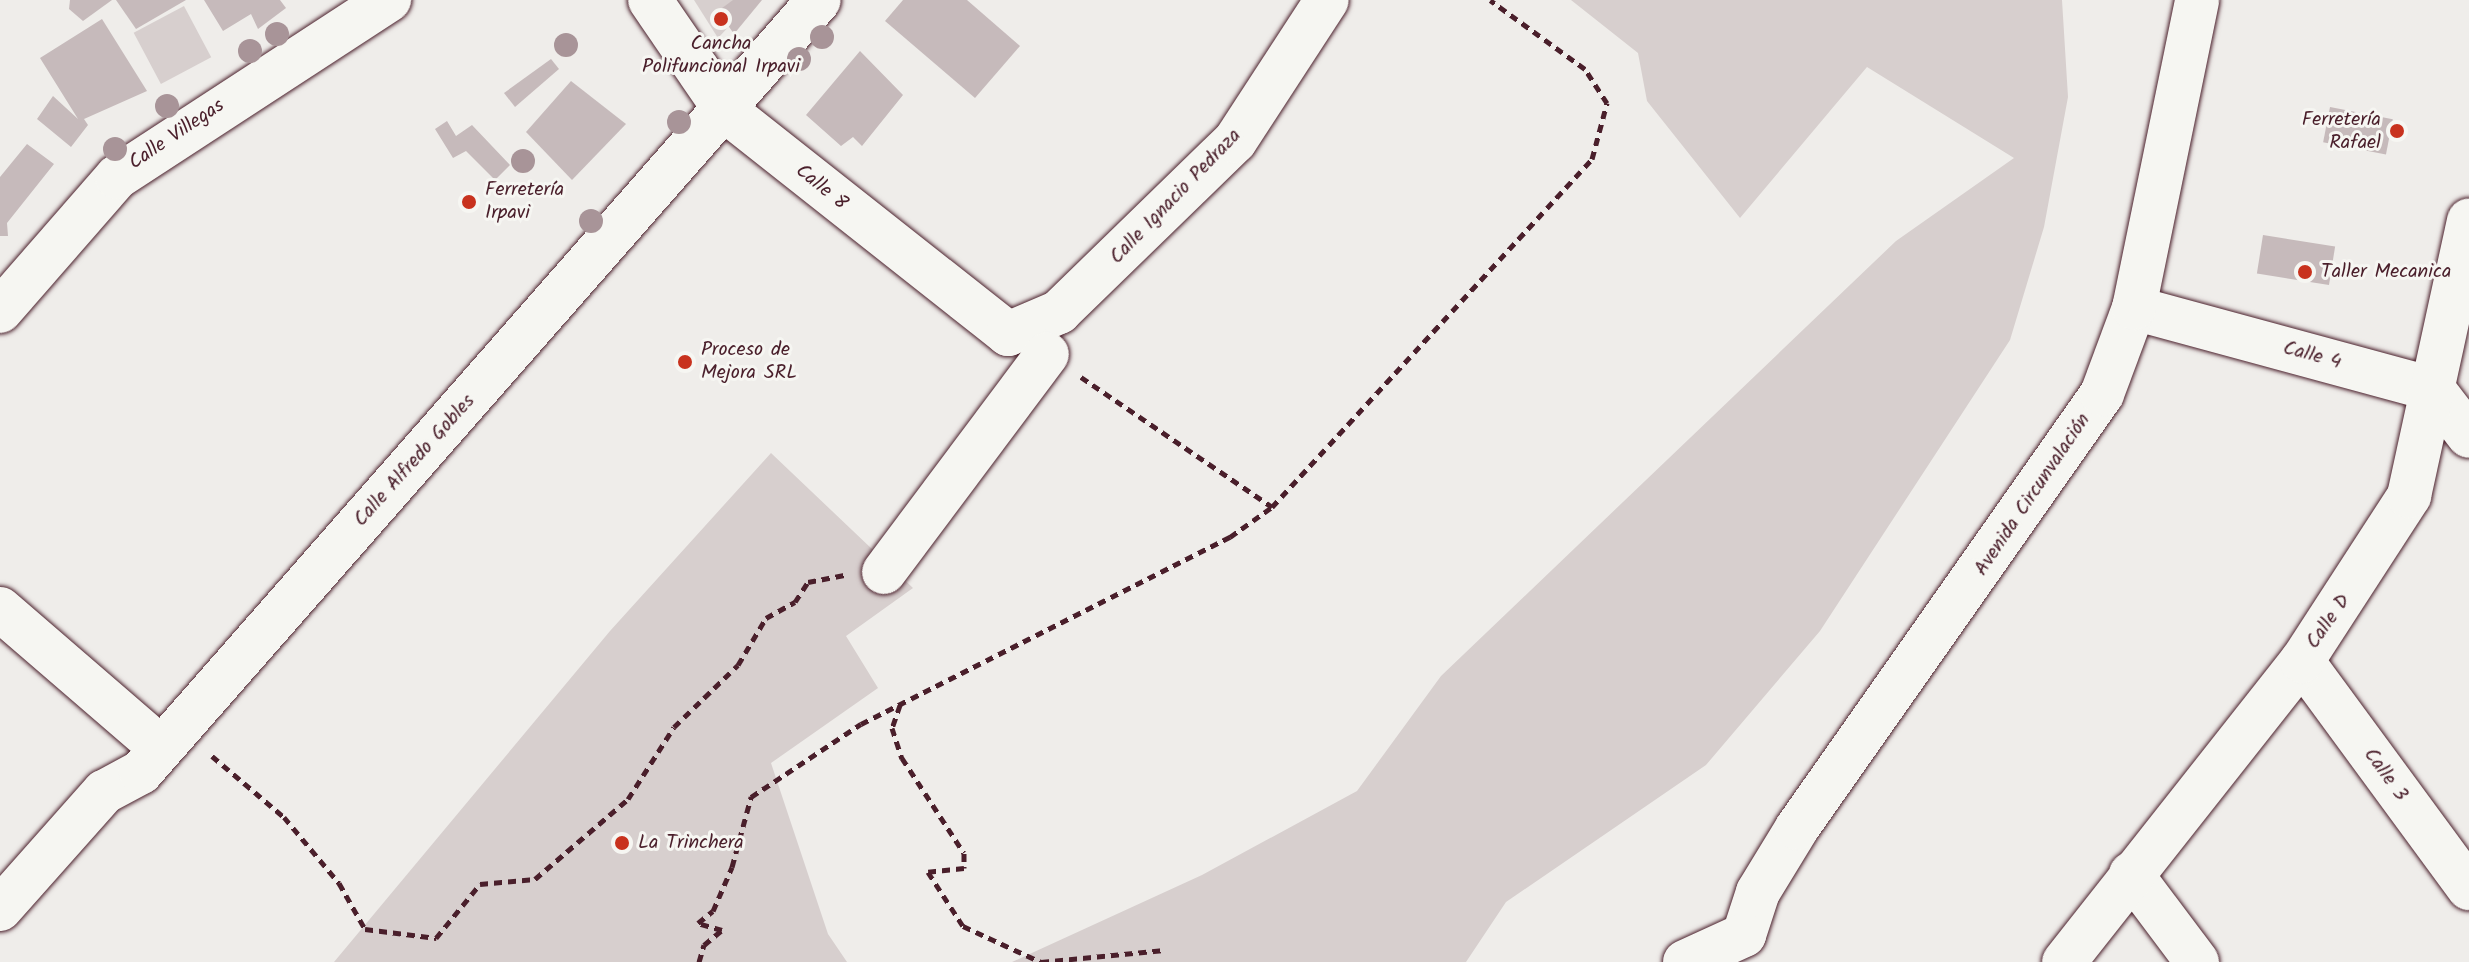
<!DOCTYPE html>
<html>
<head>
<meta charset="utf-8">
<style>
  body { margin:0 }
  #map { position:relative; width:2469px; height:962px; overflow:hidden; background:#efedea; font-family:Kalam,sans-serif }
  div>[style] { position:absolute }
  .green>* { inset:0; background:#d7cfce; transform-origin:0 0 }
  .building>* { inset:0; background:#c6babb; transform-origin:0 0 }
  .path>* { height:5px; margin-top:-2.5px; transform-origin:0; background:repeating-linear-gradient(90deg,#4a1f2b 0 8px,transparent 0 14px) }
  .roads { filter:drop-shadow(0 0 2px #4a1f2b) drop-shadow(0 0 2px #4a1f2b) }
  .minor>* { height:44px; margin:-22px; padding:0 22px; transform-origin:22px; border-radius:22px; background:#f6f6f2 }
  .trees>* { width:24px; height:24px; margin:-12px; border-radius:50%; background:#a89498 }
  .dots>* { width:22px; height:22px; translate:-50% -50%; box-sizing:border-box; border:4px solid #f6f6f2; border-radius:50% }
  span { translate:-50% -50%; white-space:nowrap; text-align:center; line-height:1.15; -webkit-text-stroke:6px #f6f6f2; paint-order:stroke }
  .poi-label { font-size:20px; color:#4a1f2b }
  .right { translate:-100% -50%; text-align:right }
  .left { translate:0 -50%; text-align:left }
  .street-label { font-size:20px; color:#4a1f2b }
</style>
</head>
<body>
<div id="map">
  <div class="green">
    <i style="clip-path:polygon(694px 0,754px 0,718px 38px)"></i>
    <i style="clip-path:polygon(1571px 0,2062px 0,2068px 97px,2044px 227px,2010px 340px,1820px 631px,1706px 765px,1506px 902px,1466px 962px,1012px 962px,1202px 875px,1357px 791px,1441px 676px,1896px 241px,2014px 158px,1867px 67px,1740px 218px,1647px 101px,1638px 53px)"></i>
    <i style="left:184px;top:6px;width:58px;height:57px;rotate:62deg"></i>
    <i style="clip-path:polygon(771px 453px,913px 588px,846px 636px,878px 688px,771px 763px,828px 934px,847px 962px,334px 962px,610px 631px)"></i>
  </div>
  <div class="building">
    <i style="clip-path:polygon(70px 0,112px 0,83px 21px,69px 9px)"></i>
    <i style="clip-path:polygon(116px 0,186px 0,136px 29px)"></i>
    <i style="clip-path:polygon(204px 0,280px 0,286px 8px,258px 29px,251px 14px,223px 31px)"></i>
    <i style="clip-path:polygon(733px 0,762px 0,734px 34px,718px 11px)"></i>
    <i style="clip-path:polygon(903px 0,967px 0,1020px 46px,975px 98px,885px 21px)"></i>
    <i style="clip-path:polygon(102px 19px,147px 91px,84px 119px,88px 125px,71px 147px,37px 119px,53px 96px,78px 119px,40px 58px)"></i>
    <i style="clip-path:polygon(860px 51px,903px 95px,862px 146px,853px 137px,841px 146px,806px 115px)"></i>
    <i style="clip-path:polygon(551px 59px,559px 69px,515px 107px,504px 93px)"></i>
    <i style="clip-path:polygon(571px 81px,626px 124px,572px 180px,526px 132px)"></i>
    <i style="left:2330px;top:107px;width:64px;height:36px;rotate:11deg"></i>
    <i style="clip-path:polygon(447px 121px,456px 136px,472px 125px,510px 165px,495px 180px,466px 151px,453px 158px,435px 129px)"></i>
    <i style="clip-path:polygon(27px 144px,54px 164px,7px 223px,8px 236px,0 236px,0 177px)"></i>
    <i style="left:2263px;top:235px;width:73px;height:39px;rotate:9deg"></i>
  </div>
  <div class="path">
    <i style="left:1081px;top:377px;width:231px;rotate:34.2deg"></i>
    <i style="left:900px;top:705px;width:24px;rotate:109deg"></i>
    <i style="left:892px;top:728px;width:32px;rotate:72deg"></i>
    <i style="left:902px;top:758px;width:113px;rotate:56.9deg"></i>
    <i style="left:964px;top:853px;width:15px;rotate:90deg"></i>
    <i style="left:964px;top:868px;width:36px;rotate:174deg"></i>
    <i style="left:928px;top:872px;width:64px;rotate:57.1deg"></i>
    <i style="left:963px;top:926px;width:86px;rotate:24.8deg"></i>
    <i style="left:1041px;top:962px;width:124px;rotate:-5.6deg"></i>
    <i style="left:212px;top:756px;width:94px;rotate:40.3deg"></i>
    <i style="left:284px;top:817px;width:86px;rotate:50.2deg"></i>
    <i style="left:339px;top:883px;width:53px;rotate:60.5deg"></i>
    <i style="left:365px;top:929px;width:72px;rotate:7.2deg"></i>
    <i style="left:436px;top:938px;width:70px;rotate:-50.8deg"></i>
    <i style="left:480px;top:884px;width:55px;rotate:-5.2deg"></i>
    <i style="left:535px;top:879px;width:123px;rotate:-40.7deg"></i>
    <i style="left:628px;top:799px;width:85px;rotate:-57.4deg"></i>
    <i style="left:674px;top:727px;width:89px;rotate:-44.1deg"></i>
    <i style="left:738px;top:665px;width:55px;rotate:-59.2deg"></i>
    <i style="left:766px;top:618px;width:33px;rotate:-29deg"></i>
    <i style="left:795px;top:602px;width:24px;rotate:-57deg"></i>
    <i style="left:808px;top:582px;width:37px;rotate:-11deg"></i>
    <i style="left:699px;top:962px;width:18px;rotate:-74deg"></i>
    <i style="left:704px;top:945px;width:23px;rotate:-40deg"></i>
    <i style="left:722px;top:930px;width:25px;rotate:-164deg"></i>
    <i style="left:698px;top:923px;width:19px;rotate:-39deg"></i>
    <i style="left:713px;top:911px;width:48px;rotate:-66.6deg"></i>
    <i style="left:732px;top:867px;width:73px;rotate:-74.8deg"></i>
    <i style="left:751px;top:797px;width:132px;rotate:-33.6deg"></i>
    <i style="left:861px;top:724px;width:414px;rotate:-26.9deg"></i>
    <i style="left:1230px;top:537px;width:52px;rotate:-35.5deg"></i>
    <i style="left:1272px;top:507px;width:473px;rotate:-47.4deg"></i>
    <i style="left:1592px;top:159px;width:58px;rotate:-75deg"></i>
    <i style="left:1607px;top:103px;width:40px;rotate:-122.9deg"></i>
    <i style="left:1585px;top:69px;width:117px;rotate:-144deg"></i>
  </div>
  <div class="roads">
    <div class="minor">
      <i style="left:650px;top:0;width:135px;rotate:55.6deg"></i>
      <i style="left:726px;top:111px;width:360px;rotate:38.3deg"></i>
      <i style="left:1008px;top:334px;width:56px;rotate:-23.3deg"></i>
      <i style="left:1059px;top:312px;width:245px;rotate:-44.2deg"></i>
      <i style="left:1235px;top:141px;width:168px;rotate:-56.9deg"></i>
      <i style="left:2134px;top:308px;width:310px;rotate:15.2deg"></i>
      <i style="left:2433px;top:389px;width:59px;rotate:52.5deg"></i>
      <i style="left:0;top:311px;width:178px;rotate:-48.9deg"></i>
      <i style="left:117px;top:177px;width:325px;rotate:-33.1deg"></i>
      <i style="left:884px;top:572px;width:272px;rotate:-53.2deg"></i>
      <i style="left:0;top:609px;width:211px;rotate:40.8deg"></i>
      <i style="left:2302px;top:661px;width:282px;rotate:53.7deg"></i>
      <i style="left:2131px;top:874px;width:110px;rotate:53.1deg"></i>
      <i style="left:0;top:909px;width:157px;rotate:-48.4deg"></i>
      <i style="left:104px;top:792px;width:42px;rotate:-28.4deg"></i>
      <i style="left:141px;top:772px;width:1027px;rotate:-48.71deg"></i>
      <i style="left:1744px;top:935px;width:45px;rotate:-72deg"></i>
      <i style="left:1758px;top:892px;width:75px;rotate:-58.6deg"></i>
      <i style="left:1797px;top:828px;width:530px;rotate:-54.9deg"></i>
      <i style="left:2102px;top:394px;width:92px;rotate:-69.6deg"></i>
      <i style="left:2134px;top:308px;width:314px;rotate:-78.4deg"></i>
      <i style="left:1685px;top:962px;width:65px;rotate:-24.6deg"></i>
      <i style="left:2064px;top:962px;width:384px;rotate:-51.7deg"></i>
      <i style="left:2302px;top:661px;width:197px;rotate:-57deg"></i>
      <i style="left:2409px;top:496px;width:282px;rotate:-77.7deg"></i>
    </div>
  </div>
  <div class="trees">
    <i style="left:277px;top:34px"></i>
    <i style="left:822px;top:37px"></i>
    <i style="left:566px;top:45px"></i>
    <i style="left:250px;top:51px"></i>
    <i style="left:799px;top:59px"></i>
    <i style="left:167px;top:106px"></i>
    <i style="left:679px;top:122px"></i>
    <i style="left:115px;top:149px"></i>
    <i style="left:523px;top:161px"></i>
    <i style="left:591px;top:221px"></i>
  </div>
  <div class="dots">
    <i style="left:721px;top:19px;background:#c8321e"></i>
    <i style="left:2397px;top:131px;background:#c8321e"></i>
    <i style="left:469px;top:202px;background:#c8321e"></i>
    <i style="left:2305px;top:272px;background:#c8321e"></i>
    <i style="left:685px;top:362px;background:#c8321e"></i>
    <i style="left:622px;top:843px;background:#c8321e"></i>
  </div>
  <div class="poi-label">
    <span style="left:721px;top:56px">Cancha<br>Polifuncional Irpavi</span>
    <span class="right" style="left:2381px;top:132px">Ferretería<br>Rafael</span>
    <span class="left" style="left:485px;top:202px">Ferretería<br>Irpavi</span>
    <span class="left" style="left:2321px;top:272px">Taller Mecanica</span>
    <span class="left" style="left:701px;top:362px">Proceso de<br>Mejora SRL</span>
    <span class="left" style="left:638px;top:843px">La Trinchera</span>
  </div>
  <div class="street-label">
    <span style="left:177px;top:135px;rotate:-34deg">Calle Villegas</span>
    <span style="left:821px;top:188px;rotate:39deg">Calle 8</span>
    <span style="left:1176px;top:197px;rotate:-46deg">Calle Ignacio Pedraza</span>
    <span style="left:2312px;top:356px;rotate:15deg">Calle 4</span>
    <span style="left:415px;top:461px;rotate:-48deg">Calle Alfredo Gobles</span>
    <span style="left:2033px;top:495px;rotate:-56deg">Avenida Circunvalación</span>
    <span style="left:2329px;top:622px;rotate:-55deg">Calle D</span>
    <span style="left:2385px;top:775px;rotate:54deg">Calle 3</span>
  </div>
</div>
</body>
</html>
